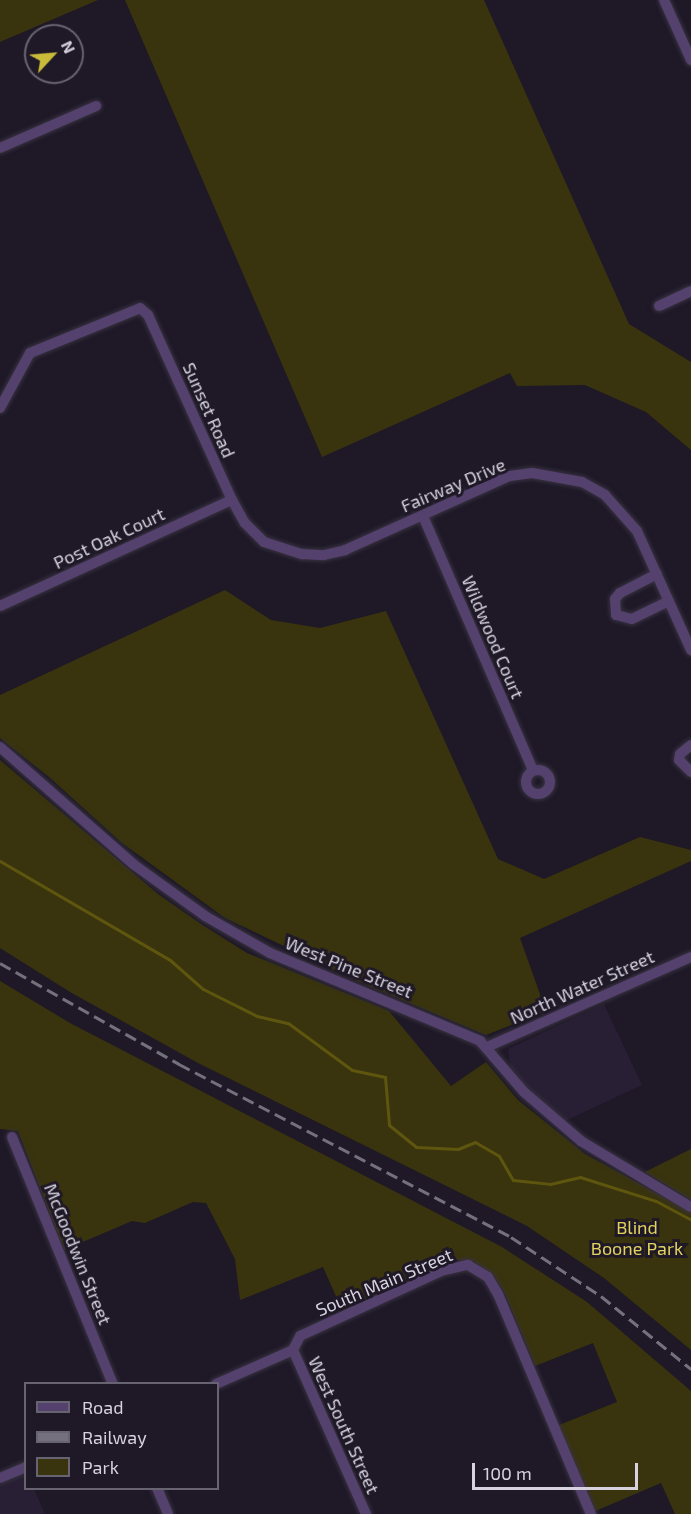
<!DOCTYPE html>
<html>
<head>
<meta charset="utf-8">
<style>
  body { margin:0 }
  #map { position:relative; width:691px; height:1514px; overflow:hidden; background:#1e1827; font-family:"Exo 2",sans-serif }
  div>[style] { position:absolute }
  .built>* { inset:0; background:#281f34 }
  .green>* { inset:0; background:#39340d }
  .stream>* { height:3px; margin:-1.5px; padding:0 1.5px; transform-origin:1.5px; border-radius:1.5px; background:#5e550f }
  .roads { filter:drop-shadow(0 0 2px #383241) drop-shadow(0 0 2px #383241) }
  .minor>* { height:10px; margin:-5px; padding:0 5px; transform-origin:5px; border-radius:5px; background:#55416d }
  .minor>.ring { margin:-5px; padding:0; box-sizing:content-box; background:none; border:10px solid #55416d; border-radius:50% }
  .rail>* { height:3px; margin-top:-1.5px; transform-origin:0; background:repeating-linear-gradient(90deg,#75707e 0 12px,transparent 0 18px) }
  span { translate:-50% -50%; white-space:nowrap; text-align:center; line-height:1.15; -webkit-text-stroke:6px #1e1827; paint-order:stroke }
  .street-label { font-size:18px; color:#d7d3de }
  .park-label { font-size:18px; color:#e2d35e }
  .legend { position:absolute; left:24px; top:1382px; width:195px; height:108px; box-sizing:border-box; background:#1e1827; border:2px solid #686370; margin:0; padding:8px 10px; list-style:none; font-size:18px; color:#d7d3de }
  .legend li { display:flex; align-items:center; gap:12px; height:30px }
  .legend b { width:30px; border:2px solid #686370 }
  .north { position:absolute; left:24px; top:24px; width:60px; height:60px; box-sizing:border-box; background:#1e1827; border:2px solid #686370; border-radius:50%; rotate:64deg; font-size:16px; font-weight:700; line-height:24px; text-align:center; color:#d7d3de }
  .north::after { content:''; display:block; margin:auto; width:21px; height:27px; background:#caba3a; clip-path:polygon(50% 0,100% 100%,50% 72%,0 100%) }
  .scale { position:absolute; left:472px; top:1463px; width:166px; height:27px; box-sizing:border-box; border:3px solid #d7d3de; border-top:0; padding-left:8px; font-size:18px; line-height:21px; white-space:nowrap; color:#d7d3de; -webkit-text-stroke:4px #1e1827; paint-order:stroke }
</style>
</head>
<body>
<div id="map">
  <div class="built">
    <i style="clip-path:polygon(604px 1004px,642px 1085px,565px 1121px,533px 1096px,510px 1066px,508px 1049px)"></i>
    <i style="clip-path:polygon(25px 1472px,26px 1488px,34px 1489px,45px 1514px,0 1514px,0 1484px)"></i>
  </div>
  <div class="green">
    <i style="clip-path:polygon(0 0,98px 0,0 42px)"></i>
    <i style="clip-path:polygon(125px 0,484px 0,629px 324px,691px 362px,691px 450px,646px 412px,585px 385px,517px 386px,510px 373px,322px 457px)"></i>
    <i style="clip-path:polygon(225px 590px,271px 620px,320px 628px,386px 611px,498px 859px,544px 879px,640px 837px,691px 850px,691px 861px,520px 938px,546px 1011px,486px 1035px,357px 981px,225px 918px,122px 843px,49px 777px,0 738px,0 695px)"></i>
    <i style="clip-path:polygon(0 760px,158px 894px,201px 924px,247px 953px,389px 1011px,451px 1086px,486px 1062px,518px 1100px,585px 1154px,691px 1212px,691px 1350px,604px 1278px,527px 1226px,198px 1063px,70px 992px,0 948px)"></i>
    <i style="clip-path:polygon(0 981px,70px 1023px,502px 1247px,587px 1302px,691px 1391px,691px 1514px,675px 1514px,661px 1483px,593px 1512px,559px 1425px,617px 1402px,593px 1343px,535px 1366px,504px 1292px,493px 1275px,473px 1261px,456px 1260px,343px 1312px,323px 1267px,240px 1300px,235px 1259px,206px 1203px,193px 1202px,145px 1223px,132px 1221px,64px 1250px,18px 1131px,0 1129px)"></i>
    <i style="clip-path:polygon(691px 1149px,691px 1200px,645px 1172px)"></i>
  </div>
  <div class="stream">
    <i style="left:0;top:861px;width:197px;rotate:30.2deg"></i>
    <i style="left:170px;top:960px;width:44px;rotate:41.3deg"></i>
    <i style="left:203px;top:989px;width:60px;rotate:26.6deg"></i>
    <i style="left:257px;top:1016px;width:32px;rotate:13deg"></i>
    <i style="left:288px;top:1023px;width:79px;rotate:36.3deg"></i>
    <i style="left:352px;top:1070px;width:34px;rotate:12deg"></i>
    <i style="left:385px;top:1077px;width:48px;rotate:85.2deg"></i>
    <i style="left:389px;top:1125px;width:35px;rotate:39deg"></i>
    <i style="left:416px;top:1147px;width:42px;rotate:2.7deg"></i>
    <i style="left:458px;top:1149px;width:18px;rotate:-22deg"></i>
    <i style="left:475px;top:1142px;width:28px;rotate:30deg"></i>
    <i style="left:499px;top:1156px;width:28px;rotate:60deg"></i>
    <i style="left:513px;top:1180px;width:37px;rotate:6deg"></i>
    <i style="left:550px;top:1184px;width:31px;rotate:-13deg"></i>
    <i style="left:580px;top:1177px;width:80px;rotate:17.5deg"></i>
    <i style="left:656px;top:1201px;width:40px;rotate:28deg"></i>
  </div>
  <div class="roads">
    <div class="minor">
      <i style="left:664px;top:0;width:66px;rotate:65.8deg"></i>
      <i style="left:0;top:148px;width:105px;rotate:-23.6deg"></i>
      <i style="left:659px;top:306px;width:35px;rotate:-25deg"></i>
      <i style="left:0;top:408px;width:63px;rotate:-61.4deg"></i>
      <i style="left:30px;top:353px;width:119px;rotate:-22.2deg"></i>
      <i style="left:140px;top:308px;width:11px;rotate:41deg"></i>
      <i style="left:148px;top:315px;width:203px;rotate:65.6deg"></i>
      <i style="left:232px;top:500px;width:26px;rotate:61deg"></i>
      <i style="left:245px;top:523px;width:27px;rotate:45deg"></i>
      <i style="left:264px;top:542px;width:40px;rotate:18deg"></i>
      <i style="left:302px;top:554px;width:22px;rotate:3deg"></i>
      <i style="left:324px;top:555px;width:22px;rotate:-13deg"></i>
      <i style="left:345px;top:550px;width:181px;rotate:-24.2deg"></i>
      <i style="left:510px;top:476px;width:22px;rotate:-8deg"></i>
      <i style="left:532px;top:473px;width:51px;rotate:10.2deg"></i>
      <i style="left:582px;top:482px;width:26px;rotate:29deg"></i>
      <i style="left:605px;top:495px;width:48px;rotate:48.4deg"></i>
      <i style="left:637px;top:531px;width:131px;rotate:65.6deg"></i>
      <i style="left:423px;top:516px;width:277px;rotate:66.6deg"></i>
      <i style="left:657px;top:574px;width:42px;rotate:152.8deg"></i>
      <i style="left:620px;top:593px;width:8px;rotate:130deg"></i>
      <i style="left:615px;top:599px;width:16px;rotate:86deg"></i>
      <i style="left:616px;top:615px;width:16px;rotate:14deg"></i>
      <i style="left:632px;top:619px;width:41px;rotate:-25.9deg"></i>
      <i style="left:0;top:606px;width:255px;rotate:-24.6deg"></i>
      <i style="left:691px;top:745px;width:14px;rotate:141deg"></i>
      <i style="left:680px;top:754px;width:6px;rotate:99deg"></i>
      <i style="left:679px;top:760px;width:17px;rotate:45deg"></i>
      <i style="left:0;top:747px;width:177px;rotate:41.3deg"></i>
      <i style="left:133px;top:864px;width:89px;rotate:35.8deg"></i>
      <i style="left:205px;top:916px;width:75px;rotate:29.6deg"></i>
      <i style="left:270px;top:953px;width:228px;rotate:22.7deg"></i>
      <i style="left:480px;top:1041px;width:67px;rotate:49.2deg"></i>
      <i style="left:524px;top:1092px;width:75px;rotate:40.7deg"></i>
      <i style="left:581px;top:1141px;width:128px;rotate:31deg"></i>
      <i class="ring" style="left:526px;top:770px;width:14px;height:14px"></i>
      <i style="left:487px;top:1047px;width:223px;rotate:-23.8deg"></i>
      <i style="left:12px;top:1137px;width:267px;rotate:67.8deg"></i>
      <i style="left:293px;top:1350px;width:180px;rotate:66deg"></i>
      <i style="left:216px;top:1384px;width:84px;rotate:-23.8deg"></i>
      <i style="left:293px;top:1350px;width:16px;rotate:-63deg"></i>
      <i style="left:300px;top:1336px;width:155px;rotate:-24.7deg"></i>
      <i style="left:441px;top:1271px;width:28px;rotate:-13deg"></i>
      <i style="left:468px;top:1265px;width:23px;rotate:31deg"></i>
      <i style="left:488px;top:1277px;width:20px;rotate:60deg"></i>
      <i style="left:498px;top:1294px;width:239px;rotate:67.1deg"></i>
      <i style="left:0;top:1478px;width:28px;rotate:-23deg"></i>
      <i style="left:157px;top:1488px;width:28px;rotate:67deg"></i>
    </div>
  </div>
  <div class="rail">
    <i style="left:0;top:963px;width:206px;rotate:29.4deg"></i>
    <i style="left:179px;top:1064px;width:374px;rotate:27.5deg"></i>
    <i style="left:511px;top:1237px;width:108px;rotate:33.2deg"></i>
    <i style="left:601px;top:1296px;width:116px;rotate:39deg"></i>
  </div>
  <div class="street-label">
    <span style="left:209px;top:410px;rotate:66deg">Sunset Road</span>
    <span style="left:453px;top:485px;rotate:-23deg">Fairway Drive</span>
    <span style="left:109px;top:538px;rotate:-25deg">Post Oak Court</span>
    <span style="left:493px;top:637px;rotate:67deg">Wildwood Court</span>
    <span style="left:349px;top:967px;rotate:22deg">West Pine Street</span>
    <span style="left:582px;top:987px;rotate:-24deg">North Water Street</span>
    <span style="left:78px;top:1254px;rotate:68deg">McGoodwin Street</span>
    <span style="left:384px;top:1282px;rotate:-23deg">South Main Street</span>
    <span style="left:344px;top:1425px;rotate:66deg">West South Street</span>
  </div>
  <div class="park-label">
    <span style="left:637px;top:1238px">Blind<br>Boone Park</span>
  </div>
  <ul class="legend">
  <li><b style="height:8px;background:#55416d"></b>Road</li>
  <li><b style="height:8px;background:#75707e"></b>Railway</li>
  <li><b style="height:16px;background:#39340d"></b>Park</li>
  </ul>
  <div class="north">N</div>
  <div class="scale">100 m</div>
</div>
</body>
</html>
